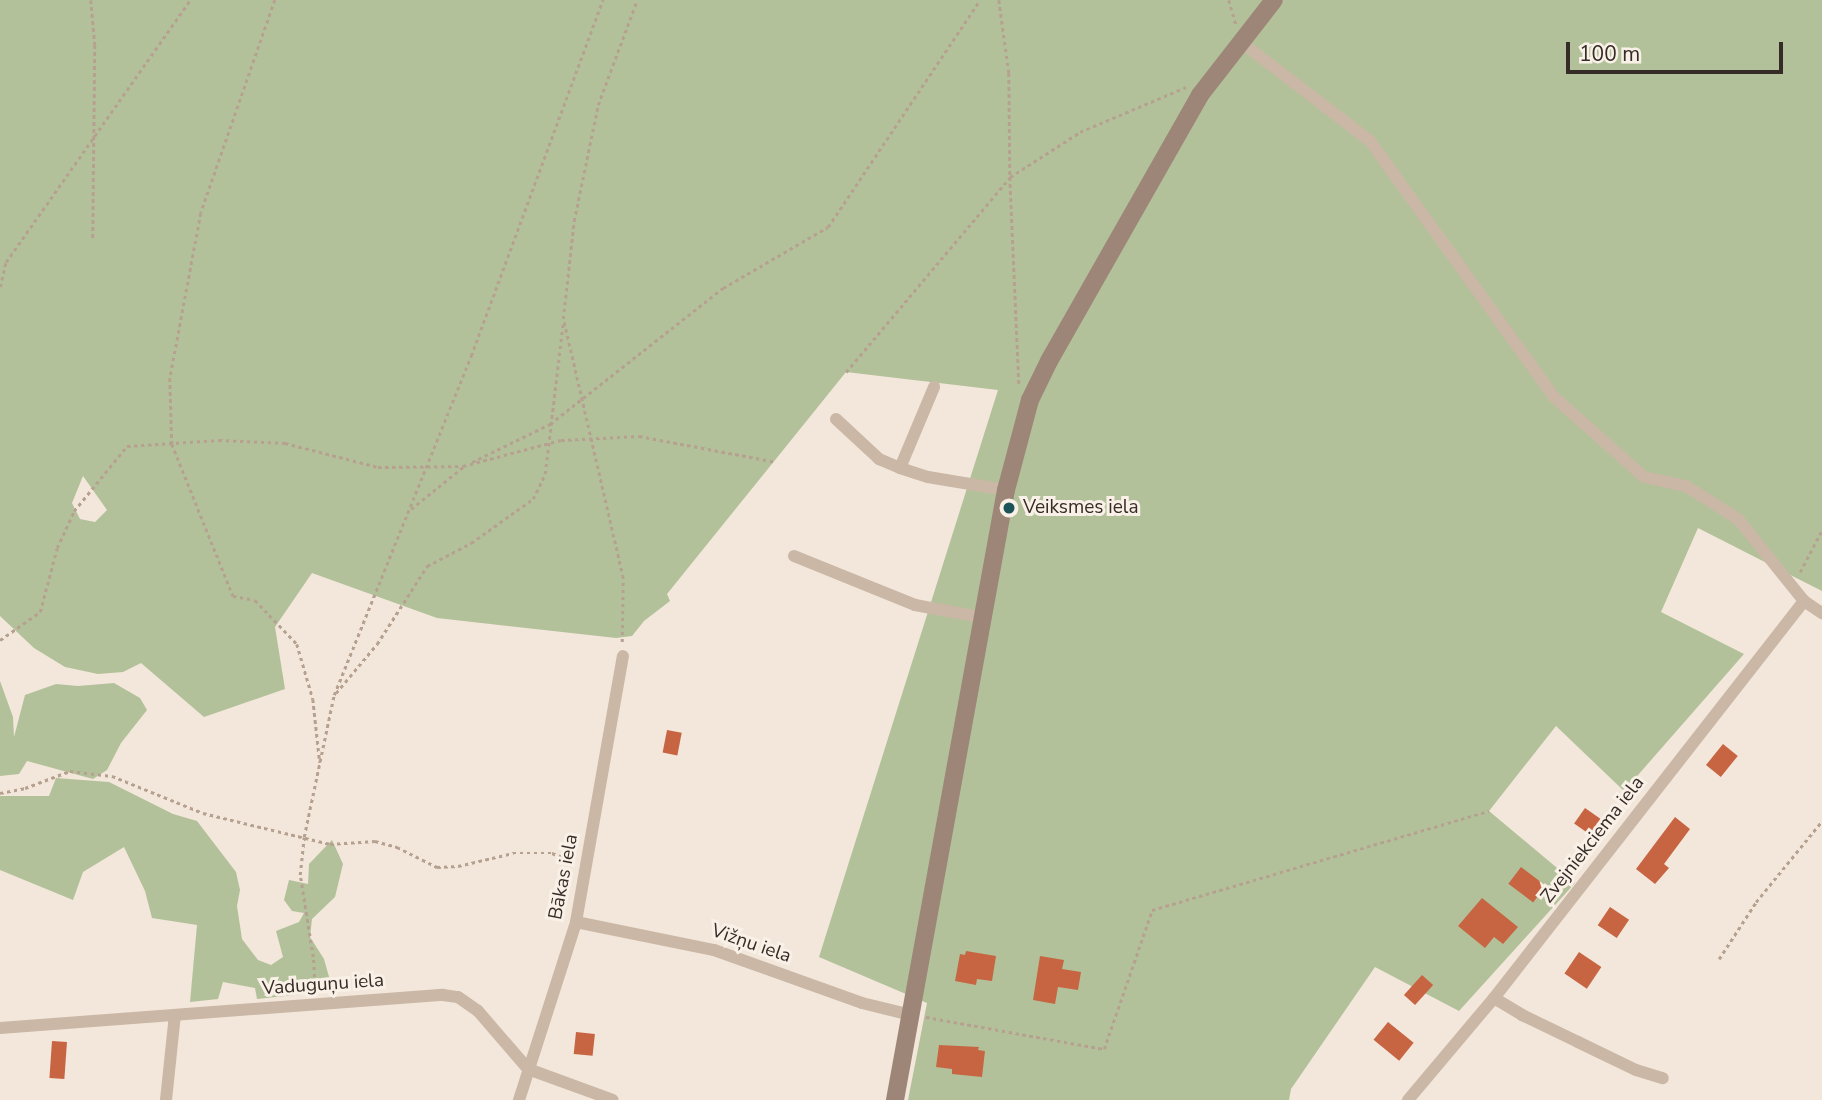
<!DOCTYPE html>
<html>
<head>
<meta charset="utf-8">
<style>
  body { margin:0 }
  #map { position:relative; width:1822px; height:1100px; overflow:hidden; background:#f2e7da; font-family:"Nunito Sans",sans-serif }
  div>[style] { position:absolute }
  .green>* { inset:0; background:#b3c19a }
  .building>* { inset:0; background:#c76543; transform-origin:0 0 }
  .path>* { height:2.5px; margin-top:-1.25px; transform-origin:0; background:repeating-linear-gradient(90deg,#b6a190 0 3.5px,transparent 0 7px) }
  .minor>* { height:12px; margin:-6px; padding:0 6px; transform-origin:6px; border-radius:6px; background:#cab7a6 }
  .secondary>* { height:18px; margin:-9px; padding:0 9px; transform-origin:9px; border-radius:9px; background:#9d8678 }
  .dots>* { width:19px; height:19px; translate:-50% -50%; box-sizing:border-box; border:4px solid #f9f1e7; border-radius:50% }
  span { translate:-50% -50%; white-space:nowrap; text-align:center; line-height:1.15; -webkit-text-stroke:6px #f9f1e7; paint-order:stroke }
  .poi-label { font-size:19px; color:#362c27 }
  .left { translate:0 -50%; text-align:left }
  .street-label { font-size:19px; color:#362c27 }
  .scale { position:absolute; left:1566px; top:42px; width:217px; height:32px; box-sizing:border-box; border:4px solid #362c27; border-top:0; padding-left:9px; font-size:21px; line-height:24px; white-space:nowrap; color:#362c27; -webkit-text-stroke:5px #f9f1e7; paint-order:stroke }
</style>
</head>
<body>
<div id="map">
  <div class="green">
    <i style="clip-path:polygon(evenodd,0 0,1822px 0,1822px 591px,1698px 528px,1661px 612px,1744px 654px,1624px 791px,1556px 726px,1489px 811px,1575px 883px,1459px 1011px,1375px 967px,1291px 1089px,1289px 1100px,908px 1100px,927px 1003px,819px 957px,998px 390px,846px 372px,667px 594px,670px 601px,644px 621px,632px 636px,616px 638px,437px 618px,312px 573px,275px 627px,285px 689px,204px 717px,141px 663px,123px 672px,98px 674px,65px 667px,34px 648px,0 616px,0 0,83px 476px,107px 510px,95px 522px,80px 519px,72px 503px,83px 476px)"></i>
    <i style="clip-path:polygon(0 681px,13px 717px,14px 737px,25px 695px,56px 684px,78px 686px,114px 683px,140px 698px,147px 710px,121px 743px,107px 770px,93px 779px,27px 761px,19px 774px,0 776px)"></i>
    <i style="clip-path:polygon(56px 778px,109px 782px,173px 814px,197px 821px,236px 872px,240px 890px,237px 906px,242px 939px,258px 960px,271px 965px,283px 957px,276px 931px,299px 922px,304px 913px,292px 911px,284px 900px,289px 880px,308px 884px,309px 864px,332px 840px,343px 864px,335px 897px,312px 919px,310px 937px,324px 959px,333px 991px,257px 999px,255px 988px,223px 982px,218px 999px,190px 1002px,197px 925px,152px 918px,145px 891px,124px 847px,83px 872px,73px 900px,0 870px,0 796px,49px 796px)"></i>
  </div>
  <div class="building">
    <i style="left:667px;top:730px;width:15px;height:23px;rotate:11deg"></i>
    <i style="left:1723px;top:744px;width:19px;height:27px;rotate:39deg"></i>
    <i style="left:1585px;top:808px;width:21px;height:19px;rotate:35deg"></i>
    <i style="clip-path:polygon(1675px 817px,1690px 829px,1664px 864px,1669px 868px,1655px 884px,1636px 869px)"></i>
    <i style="left:1521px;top:867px;width:31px;height:21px;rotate:37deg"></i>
    <i style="clip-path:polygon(1482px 898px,1518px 927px,1503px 944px,1494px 937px,1485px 948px,1458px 926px)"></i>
    <i style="left:1610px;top:907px;width:23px;height:22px;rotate:34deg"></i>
    <i style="clip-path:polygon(966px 951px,996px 956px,992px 981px,977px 979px,976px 985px,955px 981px,960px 954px,965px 955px)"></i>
    <i style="left:1579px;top:952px;width:27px;height:26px;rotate:34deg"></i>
    <i style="clip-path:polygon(1040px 956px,1064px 960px,1062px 969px,1081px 972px,1078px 990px,1058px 987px,1055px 1004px,1033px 1000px)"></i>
    <i style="left:1422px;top:975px;width:15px;height:27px;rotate:42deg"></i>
    <i style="left:1388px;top:1022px;width:33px;height:23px;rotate:39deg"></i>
    <i style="left:576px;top:1032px;width:19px;height:22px;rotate:6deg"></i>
    <i style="left:52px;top:1041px;width:15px;height:37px;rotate:4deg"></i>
    <i style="clip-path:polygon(939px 1045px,979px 1047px,978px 1050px,985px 1051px,982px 1077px,952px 1074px,952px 1069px,936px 1067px)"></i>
  </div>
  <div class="path">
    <i style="left:91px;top:0;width:45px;rotate:84.9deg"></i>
    <i style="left:95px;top:45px;width:193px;rotate:90.6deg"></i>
    <i style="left:275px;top:0;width:225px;rotate:109.2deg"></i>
    <i style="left:201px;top:213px;width:168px;rotate:100.6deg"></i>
    <i style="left:170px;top:378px;width:66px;rotate:88.3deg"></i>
    <i style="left:172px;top:444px;width:164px;rotate:68.1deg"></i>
    <i style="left:233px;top:596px;width:22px;rotate:10deg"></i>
    <i style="left:255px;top:600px;width:61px;rotate:46.3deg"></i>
    <i style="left:297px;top:644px;width:57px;rotate:73.8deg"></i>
    <i style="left:313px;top:699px;width:64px;rotate:83.8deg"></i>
    <i style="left:999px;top:0;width:74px;rotate:82.2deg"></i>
    <i style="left:1009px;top:73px;width:104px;rotate:89.4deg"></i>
    <i style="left:1010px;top:177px;width:209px;rotate:87.5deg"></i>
    <i style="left:1229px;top:0;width:25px;rotate:74deg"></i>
    <i style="left:0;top:287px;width:26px;rotate:-77deg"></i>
    <i style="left:6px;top:262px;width:320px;rotate:-54.9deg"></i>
    <i style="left:846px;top:372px;width:255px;rotate:-49.9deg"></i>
    <i style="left:1010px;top:177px;width:83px;rotate:-32.7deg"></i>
    <i style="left:1080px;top:132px;width:115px;rotate:-23deg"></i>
    <i style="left:472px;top:462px;width:87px;rotate:-26deg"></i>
    <i style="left:550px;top:424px;width:220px;rotate:-38.2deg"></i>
    <i style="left:723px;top:288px;width:121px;rotate:-30.2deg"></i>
    <i style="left:828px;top:227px;width:273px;rotate:-56.2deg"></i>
    <i style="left:411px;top:509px;width:67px;rotate:-38.9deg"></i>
    <i style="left:1800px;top:572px;width:47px;rotate:-62.4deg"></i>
    <i style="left:0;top:640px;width:49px;rotate:-35deg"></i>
    <i style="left:40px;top:612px;width:66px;rotate:-75.1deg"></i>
    <i style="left:57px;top:548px;width:41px;rotate:-65.3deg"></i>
    <i style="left:74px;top:511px;width:84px;rotate:-50.8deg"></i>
    <i style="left:127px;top:446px;width:92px;rotate:-3.7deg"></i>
    <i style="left:219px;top:440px;width:66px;rotate:2.6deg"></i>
    <i style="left:285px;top:443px;width:96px;rotate:14.5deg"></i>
    <i style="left:378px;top:467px;width:85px;rotate:-0.7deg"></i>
    <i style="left:463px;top:466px;width:101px;rotate:-14.9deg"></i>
    <i style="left:561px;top:440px;width:78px;rotate:-2.9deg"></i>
    <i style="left:639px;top:436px;width:139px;rotate:10.7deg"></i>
    <i style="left:622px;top:642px;width:64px;rotate:-89.1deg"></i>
    <i style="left:623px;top:578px;width:266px;rotate:-103deg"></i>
    <i style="left:563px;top:319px;width:99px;rotate:-83.6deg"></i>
    <i style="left:574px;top:221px;width:118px;rotate:-78.3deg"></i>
    <i style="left:598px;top:105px;width:112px;rotate:-69.6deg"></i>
    <i style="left:336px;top:693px;width:64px;rotate:-50.1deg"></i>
    <i style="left:377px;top:644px;width:93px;rotate:-57.3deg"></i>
    <i style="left:427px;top:566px;width:50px;rotate:-27.6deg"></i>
    <i style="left:471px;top:543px;width:76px;rotate:-35.4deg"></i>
    <i style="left:533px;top:499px;width:28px;rotate:-64deg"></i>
    <i style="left:545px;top:474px;width:153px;rotate:-83.2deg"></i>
    <i style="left:0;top:793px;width:25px;rotate:-11deg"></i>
    <i style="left:25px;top:788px;width:48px;rotate:-20.7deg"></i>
    <i style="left:70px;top:771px;width:42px;rotate:6.8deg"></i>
    <i style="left:112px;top:776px;width:98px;rotate:22.1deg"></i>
    <i style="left:203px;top:813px;width:131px;rotate:13.7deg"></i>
    <i style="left:330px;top:844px;width:45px;rotate:-3.8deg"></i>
    <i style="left:375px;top:841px;width:23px;rotate:15deg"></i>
    <i style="left:397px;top:847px;width:45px;rotate:26.6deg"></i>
    <i style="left:437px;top:867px;width:21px;rotate:-3deg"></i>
    <i style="left:458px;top:866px;width:57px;rotate:-13.3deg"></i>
    <i style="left:513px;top:853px;width:39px"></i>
    <i style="left:552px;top:853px;width:22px;rotate:21deg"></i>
    <i style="left:1719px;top:959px;width:68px;rotate:-57deg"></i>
    <i style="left:1756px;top:902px;width:104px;rotate:-50.8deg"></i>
    <i style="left:315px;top:991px;width:34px;rotate:-93deg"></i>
    <i style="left:313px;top:957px;width:83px;rotate:-99deg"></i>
    <i style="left:300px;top:875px;width:38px;rotate:-84deg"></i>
    <i style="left:304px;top:837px;width:145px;rotate:-78.1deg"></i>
    <i style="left:334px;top:695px;width:366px;rotate:-68deg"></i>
    <i style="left:471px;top:356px;width:380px;rotate:-69.7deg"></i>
    <i style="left:926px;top:1017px;width:181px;rotate:10.2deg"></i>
    <i style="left:1104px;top:1049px;width:147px;rotate:-70.9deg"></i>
    <i style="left:1152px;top:910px;width:351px;rotate:-16.4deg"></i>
  </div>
  <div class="minor">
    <i style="left:1241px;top:42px;width:163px;rotate:37.5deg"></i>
    <i style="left:1370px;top:141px;width:315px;rotate:54.3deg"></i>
    <i style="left:1554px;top:397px;width:120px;rotate:41.6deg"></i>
    <i style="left:1644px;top:477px;width:43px;rotate:12.1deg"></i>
    <i style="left:1686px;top:486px;width:62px;rotate:32.4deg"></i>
    <i style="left:1738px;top:519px;width:105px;rotate:51.2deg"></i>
    <i style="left:1804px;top:601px;width:22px;rotate:34deg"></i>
    <i style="left:836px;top:419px;width:59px;rotate:42.9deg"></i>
    <i style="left:879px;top:459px;width:23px;rotate:23deg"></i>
    <i style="left:900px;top:468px;width:29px;rotate:18deg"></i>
    <i style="left:928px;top:477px;width:79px;rotate:9.5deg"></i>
    <i style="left:900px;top:468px;width:88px;rotate:-67.2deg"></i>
    <i style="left:794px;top:556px;width:131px;rotate:22deg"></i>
    <i style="left:915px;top:605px;width:71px;rotate:10.5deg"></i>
    <i style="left:576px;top:922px;width:141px;rotate:11.5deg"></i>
    <i style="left:714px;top:950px;width:157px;rotate:19.7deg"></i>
    <i style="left:862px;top:1003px;width:50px;rotate:13.8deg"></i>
    <i style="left:1494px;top:998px;width:33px;rotate:31deg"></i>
    <i style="left:1522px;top:1015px;width:62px;rotate:25.7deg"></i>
    <i style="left:1578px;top:1042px;width:64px;rotate:25.8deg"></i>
    <i style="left:1636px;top:1070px;width:28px;rotate:17deg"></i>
    <i style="left:0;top:1028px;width:444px;rotate:-4.3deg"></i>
    <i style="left:443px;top:995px;width:15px;rotate:8deg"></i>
    <i style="left:458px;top:997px;width:24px;rotate:35deg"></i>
    <i style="left:478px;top:1011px;width:77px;rotate:49.2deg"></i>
    <i style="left:528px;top:1069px;width:90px;rotate:20deg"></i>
    <i style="left:166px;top:1100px;width:85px;rotate:-84deg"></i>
    <i style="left:519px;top:1100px;width:187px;rotate:-72.2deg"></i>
    <i style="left:576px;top:922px;width:270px;rotate:-80deg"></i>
    <i style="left:1408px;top:1100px;width:133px;rotate:-49.9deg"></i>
    <i style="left:1494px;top:998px;width:504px;rotate:-52.02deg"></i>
  </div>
  <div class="secondary">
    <i style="left:895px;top:1100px;width:620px;rotate:-79.69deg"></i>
    <i style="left:1006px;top:490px;width:93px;rotate:-75.1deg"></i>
    <i style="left:1030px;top:400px;width:43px;rotate:-64deg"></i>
    <i style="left:1049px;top:361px;width:306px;rotate:-60.4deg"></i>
    <i style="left:1200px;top:95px;width:120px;rotate:-52.1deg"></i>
  </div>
  <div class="dots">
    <i style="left:1009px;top:508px;background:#1c5358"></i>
  </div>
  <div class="poi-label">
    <span class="left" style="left:1023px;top:508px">Veiksmes iela</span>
  </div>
  <div class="street-label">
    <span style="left:1593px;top:840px;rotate:-52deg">Zvejniekciema iela</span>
    <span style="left:564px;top:877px;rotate:-79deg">Bākas iela</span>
    <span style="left:751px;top:944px;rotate:19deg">Vižņu iela</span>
    <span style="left:323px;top:985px;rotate:-4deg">Vaduguņu iela</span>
  </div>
  <div class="scale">100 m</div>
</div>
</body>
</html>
